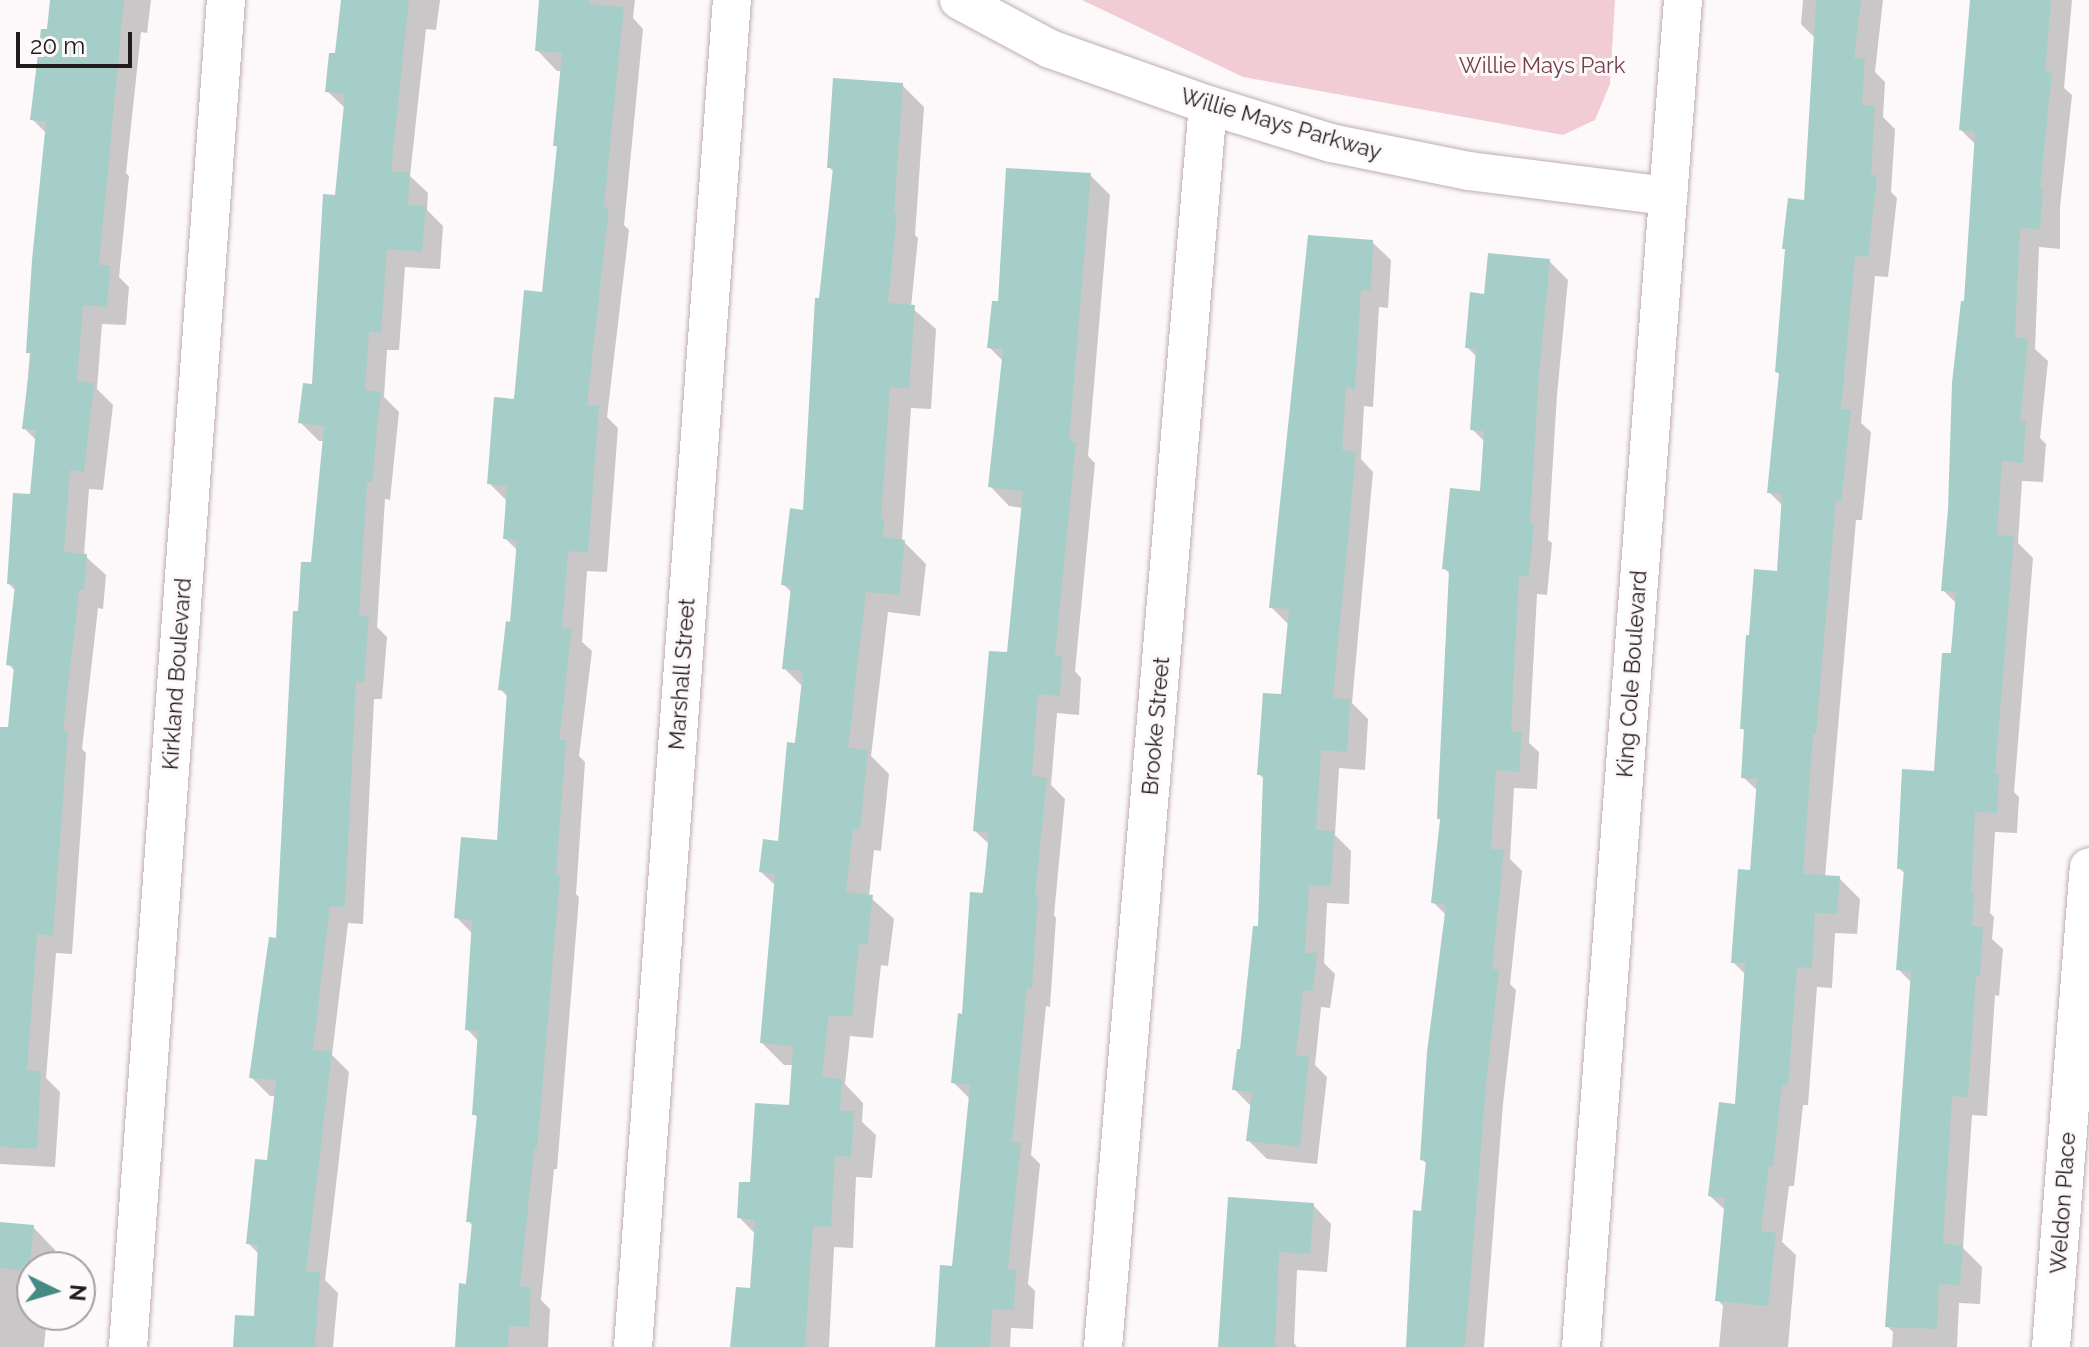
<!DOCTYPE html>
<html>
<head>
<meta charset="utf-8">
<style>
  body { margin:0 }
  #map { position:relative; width:2089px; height:1347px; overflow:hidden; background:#fdf9fa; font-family:Raleway,sans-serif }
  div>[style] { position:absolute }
  .green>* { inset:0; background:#f2ccd4 }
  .shadow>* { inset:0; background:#0003 }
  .building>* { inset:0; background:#a6cec9 }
  .roads { filter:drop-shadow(0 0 2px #bfadb0) drop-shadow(0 0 2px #bfadb0) }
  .minor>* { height:38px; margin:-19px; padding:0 19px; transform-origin:19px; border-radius:19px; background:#fff }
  span { translate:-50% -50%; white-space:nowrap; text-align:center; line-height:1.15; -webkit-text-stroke:6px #fdf9fa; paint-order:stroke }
  .park-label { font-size:22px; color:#723e4c }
  .street-label { font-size:22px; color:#221b1c }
  .north { position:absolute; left:16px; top:1251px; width:80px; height:80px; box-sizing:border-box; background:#fdf9fa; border:2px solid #a5a0a1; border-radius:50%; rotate:95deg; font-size:22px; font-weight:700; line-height:32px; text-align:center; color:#221b1c }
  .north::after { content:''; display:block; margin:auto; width:28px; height:36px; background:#458b84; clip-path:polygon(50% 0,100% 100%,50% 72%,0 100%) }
  .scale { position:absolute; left:16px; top:32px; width:116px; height:36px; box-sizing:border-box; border:4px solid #221b1c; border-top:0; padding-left:10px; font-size:24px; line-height:28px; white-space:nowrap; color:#221b1c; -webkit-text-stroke:6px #fdf9fa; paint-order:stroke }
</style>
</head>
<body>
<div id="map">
  <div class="green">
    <i style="clip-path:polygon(1082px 0,1615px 0,1610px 84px,1595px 120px,1563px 135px,1243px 77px)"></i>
  </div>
  <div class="shadow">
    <i style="clip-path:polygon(52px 0,151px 0,147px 33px,141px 32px,126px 173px,129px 176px,119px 277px,129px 287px,126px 325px,102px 324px,97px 389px,113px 405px,103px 490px,89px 489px,84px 555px,106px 575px,103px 609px,98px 608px,82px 749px,86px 753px,72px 954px,56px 953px,46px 1078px,60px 1092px,55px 1167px,0 1164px,0 729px,9px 729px,16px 672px,8px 664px,16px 591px,9px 584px,31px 497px,37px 441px,24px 428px,47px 134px,32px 119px)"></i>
    <i style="clip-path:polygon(343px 0,440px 0,436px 30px,426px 29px,410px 176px,428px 193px,427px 210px,443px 226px,440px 269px,405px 267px,399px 350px,387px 350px,384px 397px,399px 412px,390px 500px,385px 499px,377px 627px,387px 637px,382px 699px,374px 699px,363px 924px,348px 923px,332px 1055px,349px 1072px,325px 1280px,338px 1293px,333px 1347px,235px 1347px,256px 1318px,260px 1255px,248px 1243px,269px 1162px,276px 1096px,270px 1096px,251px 1077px,278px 940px,300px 613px,312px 564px,324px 441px,319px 441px,300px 422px,314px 386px,346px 109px,327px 91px,337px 56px)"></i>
    <i style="clip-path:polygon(541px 0,635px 0,633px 18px,643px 29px,624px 225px,629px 230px,607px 417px,618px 428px,607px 572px,587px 571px,582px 642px,592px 651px,579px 756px,585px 762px,576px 894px,579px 897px,557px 1169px,554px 1169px,541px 1300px,550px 1309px,548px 1347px,457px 1347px,474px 1227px,468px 1221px,478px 1118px,474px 1114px,479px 1042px,467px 1029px,473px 934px,456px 917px,498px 842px,509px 698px,500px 689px,512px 624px,518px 551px,505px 538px,508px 502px,489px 483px,544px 294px,559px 149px,555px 145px,562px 71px,557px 71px,537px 50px)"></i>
    <i style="clip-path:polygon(1803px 0,1883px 0,1875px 72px,1885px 82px,1883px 117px,1895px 129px,1891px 192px,1897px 198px,1888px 277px,1875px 276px,1861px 423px,1871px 432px,1862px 520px,1856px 520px,1825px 877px,1839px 878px,1860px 899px,1857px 934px,1835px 933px,1832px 988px,1817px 987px,1808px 1105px,1803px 1105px,1794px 1186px,1789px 1186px,1782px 1242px,1796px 1255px,1788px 1347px,1719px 1347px,1723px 1306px,1718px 1300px,1726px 1211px,1710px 1196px,1737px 1106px,1746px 975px,1733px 962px,1752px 872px,1758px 791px,1743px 777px,1746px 733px,1742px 728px,1751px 637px,1779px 573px,1783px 506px,1769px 492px,1781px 376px,1777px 372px,1806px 202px,1816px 39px,1801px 24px)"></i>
    <i style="clip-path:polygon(1972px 0,2072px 0,2064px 88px,2072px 95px,2060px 207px,2060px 249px,2039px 247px,2035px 349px,2048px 361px,2040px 438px,2046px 444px,2043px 482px,2022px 481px,2018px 543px,2033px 558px,2014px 792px,2019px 797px,2017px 833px,1995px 832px,1990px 913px,1994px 917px,1992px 939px,2003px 949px,1999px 996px,1995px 995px,1987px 1116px,1972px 1115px,1963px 1248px,1982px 1267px,1980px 1304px,1959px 1303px,1957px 1347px,1892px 1347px,1893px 1332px,1887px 1326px,1912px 983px,1898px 969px,1905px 874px,1899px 868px,1936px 773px,1957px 604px,1943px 590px,1976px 145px,1961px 130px)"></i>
    <i style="clip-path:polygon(902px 85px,924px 107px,915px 235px,918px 238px,911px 307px,936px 329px,931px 409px,911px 408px,902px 540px,926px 564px,920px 616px,888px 612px,871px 756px,889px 774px,881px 851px,874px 850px,869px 896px,894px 919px,888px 966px,881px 965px,873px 1038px,850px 1036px,845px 1084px,863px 1103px,862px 1122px,876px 1135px,872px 1178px,856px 1177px,853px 1248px,834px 1247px,829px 1347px,732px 1347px,752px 1291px,756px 1235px,739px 1217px,791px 1107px,793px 1065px,784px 1065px,762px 1043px,776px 886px,761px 872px,780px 843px,803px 687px,784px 668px,792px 593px,783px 584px,805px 512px,834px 172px,829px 167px)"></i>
    <i style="clip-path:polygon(1090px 175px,1110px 195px,1088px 456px,1095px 463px,1075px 671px,1081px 678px,1079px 715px,1057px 713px,1051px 785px,1065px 799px,1054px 915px,1056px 918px,1050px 1007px,1046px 1006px,1031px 1155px,1040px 1164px,1028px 1284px,1035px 1291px,1033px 1329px,1011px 1328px,1010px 1347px,937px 1347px,954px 1268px,971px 1100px,953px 1082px,990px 845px,975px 831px,1009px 654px,1023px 508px,1009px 506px,990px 486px,1003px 361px,989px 347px,1000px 303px)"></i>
    <i style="clip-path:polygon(1372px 242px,1391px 260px,1388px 308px,1379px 307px,1373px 407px,1364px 406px,1361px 459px,1373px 472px,1352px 703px,1368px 719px,1365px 770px,1339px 768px,1335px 835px,1351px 851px,1349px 904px,1327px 903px,1324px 963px,1335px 974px,1330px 1008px,1321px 1007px,1315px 1065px,1327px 1077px,1317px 1164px,1267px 1159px,1248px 1140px,1252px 1107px,1234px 1089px,1260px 929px,1265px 780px,1259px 774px,1283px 696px,1289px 625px,1271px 607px)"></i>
    <i style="clip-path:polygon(1549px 261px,1568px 280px,1557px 395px,1548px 540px,1552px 543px,1547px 595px,1537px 594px,1529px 743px,1539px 752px,1537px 789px,1514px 788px,1510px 859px,1522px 871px,1510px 984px,1516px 990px,1503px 1104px,1484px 1347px,1408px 1347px,1415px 1213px,1423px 1213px,1427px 1164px,1422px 1159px,1447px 916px,1433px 902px,1441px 820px,1451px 575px,1444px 568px,1481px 493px,1485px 442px,1472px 429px,1478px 358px,1467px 347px,1486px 296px)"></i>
    <i style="clip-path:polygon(1229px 1199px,1313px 1205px,1331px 1224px,1327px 1272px,1297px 1270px,1294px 1343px,1297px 1347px,1221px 1347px)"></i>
    <i style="clip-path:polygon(0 1224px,33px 1227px,55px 1250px,53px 1267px,32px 1267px,32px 1315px,47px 1315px,44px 1347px,0 1347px)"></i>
  </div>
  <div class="building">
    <i style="clip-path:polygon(50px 0,124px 0,99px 265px,110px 265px,107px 307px,83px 305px,77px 381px,94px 383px,84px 472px,70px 470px,64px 552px,87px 554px,84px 590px,79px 590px,63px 731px,68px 732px,53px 936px,37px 934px,27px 1070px,41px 1071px,37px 1149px,0 1147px,0 727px,8px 727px,14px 666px,6px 665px,15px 585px,7px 584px,13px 493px,30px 494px,36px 430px,22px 429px,31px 353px,26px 353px,32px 260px,46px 122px,30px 120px,41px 29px,47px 29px)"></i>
    <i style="clip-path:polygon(341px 0,409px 0,391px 171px,410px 173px,408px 205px,426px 206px,422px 252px,387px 249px,381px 333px,369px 332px,365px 390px,381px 392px,372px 482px,367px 482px,359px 615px,369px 616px,364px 682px,356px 681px,345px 907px,330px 906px,313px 1050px,332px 1052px,306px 1271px,320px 1272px,315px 1347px,233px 1347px,235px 1315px,254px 1316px,258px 1245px,246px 1244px,255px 1159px,267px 1160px,276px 1080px,249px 1078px,269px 937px,276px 938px,293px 611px,298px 611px,301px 562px,311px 562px,324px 426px,298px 423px,303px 383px,312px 384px,323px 194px,335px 195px,345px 94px,325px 92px,329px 53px,335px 53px)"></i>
    <i style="clip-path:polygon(539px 0,589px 0,589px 4px,624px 7px,604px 207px,609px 207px,587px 405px,599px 406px,588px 553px,568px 551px,562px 628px,572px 629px,559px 740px,566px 740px,556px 875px,560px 875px,537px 1150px,534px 1149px,520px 1287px,531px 1287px,529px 1327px,509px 1326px,508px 1347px,455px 1347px,459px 1283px,466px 1284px,472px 1222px,466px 1222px,477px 1115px,472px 1115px,478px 1031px,465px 1030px,472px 920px,454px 918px,461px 837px,497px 840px,507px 691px,498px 690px,506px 621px,510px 622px,517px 540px,503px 539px,507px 486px,487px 484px,494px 397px,514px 399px,524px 290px,542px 292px,557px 146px,553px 146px,562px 53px,535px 51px)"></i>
    <i style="clip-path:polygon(1816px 0,1861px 0,1854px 58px,1865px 59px,1862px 105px,1875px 106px,1871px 175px,1877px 175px,1868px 257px,1855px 256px,1841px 409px,1851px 410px,1841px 501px,1836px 500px,1816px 734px,1813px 734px,1803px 874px,1840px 876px,1837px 914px,1815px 913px,1812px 968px,1797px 967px,1788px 1085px,1782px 1085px,1773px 1166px,1769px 1166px,1761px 1231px,1776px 1233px,1768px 1306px,1715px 1301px,1725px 1198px,1708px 1196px,1719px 1102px,1735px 1104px,1745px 963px,1731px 963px,1738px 869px,1750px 870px,1757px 779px,1741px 778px,1744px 729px,1740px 729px,1746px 635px,1749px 635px,1754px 569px,1777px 571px,1782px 494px,1767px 493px,1779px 373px,1775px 372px,1785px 249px,1782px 249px,1788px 198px,1804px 200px)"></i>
    <i style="clip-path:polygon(1970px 0,2051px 0,2045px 72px,2052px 73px,2040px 188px,2043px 188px,2040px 229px,2020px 228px,2015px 337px,2028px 339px,2020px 421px,2026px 421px,2023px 463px,2002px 461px,1997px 535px,2014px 536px,1995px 774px,1999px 774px,1997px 813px,1975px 812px,1971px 894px,1974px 894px,1972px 926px,1983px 927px,1980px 976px,1976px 976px,1968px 1097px,1952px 1096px,1943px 1244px,1963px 1245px,1960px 1285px,1939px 1284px,1937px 1329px,1885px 1327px,1911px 971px,1896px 970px,1904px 869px,1897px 869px,1902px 769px,1934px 771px,1942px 653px,1951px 653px,1956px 592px,1941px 591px,1948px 509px,1952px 383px,1961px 301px,1964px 301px,1975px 132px,1959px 130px)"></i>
    <i style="clip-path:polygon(833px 78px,903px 83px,894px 213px,897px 214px,888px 303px,915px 305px,909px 388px,890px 387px,881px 519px,884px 519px,883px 537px,905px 540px,899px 595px,866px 592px,848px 748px,868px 750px,860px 830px,853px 829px,846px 892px,873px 895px,867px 945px,859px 944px,852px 1017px,829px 1015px,822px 1077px,842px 1079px,840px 1111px,854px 1111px,851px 1157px,835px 1156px,831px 1227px,813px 1226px,805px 1347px,730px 1347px,736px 1287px,750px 1288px,755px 1220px,737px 1218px,739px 1182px,750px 1182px,755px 1103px,789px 1105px,793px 1046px,760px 1043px,775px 874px,759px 872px,763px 839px,778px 841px,787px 742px,795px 743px,803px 671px,782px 669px,791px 586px,781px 585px,790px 508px,803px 510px,815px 298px,819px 298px,833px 168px,827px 168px)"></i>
    <i style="clip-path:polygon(1006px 168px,1091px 173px,1069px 441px,1076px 442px,1055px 656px,1062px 656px,1060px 696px,1038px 694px,1032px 776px,1047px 778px,1035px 896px,1038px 896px,1032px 988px,1027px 988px,1012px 1142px,1021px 1143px,1008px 1269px,1016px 1269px,1014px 1310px,992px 1309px,990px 1347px,935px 1347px,940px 1265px,952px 1266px,970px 1085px,951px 1083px,958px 1013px,962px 1014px,970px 892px,983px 893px,989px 833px,973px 831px,989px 651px,1007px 652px,1023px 491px,988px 487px,1003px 349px,987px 348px,992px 301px,998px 301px)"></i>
    <i style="clip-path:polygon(1308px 235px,1373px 240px,1371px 290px,1361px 290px,1355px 389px,1346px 388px,1342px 450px,1356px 452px,1333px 698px,1350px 699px,1347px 752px,1321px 750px,1316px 830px,1334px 831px,1331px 886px,1309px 885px,1305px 953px,1317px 953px,1313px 991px,1303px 990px,1296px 1055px,1309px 1057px,1300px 1147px,1246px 1141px,1252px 1092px,1232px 1090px,1237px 1049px,1240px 1049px,1253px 926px,1258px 926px,1263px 775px,1257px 775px,1263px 693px,1281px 694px,1289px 609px,1269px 608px)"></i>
    <i style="clip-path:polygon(1488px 253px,1550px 259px,1539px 375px,1530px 523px,1534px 523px,1529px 577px,1519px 576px,1511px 731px,1522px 732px,1519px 772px,1496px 770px,1491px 849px,1504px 850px,1492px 969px,1499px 970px,1486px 1084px,1465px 1347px,1406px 1347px,1413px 1210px,1421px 1211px,1426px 1161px,1420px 1160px,1427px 1052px,1446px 905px,1431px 903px,1440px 819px,1437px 819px,1449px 570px,1442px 569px,1450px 488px,1480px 491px,1484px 431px,1470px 430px,1476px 349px,1465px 348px,1470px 292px,1484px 294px)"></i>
    <i style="clip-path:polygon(1228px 1197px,1314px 1203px,1310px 1254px,1279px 1252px,1275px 1347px,1218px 1347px)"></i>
    <i style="clip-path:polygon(0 1222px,34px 1225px,29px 1271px,0 1268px)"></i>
  </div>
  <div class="roads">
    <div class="minor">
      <i style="left:959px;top:0;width:103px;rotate:28.3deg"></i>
      <i style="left:1050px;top:49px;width:168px;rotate:19.5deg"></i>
      <i style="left:1208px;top:105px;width:129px;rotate:17.2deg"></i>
      <i style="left:1331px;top:143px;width:141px;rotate:11.5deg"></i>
      <i style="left:1469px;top:171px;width:201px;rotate:7.2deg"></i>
      <i style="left:128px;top:1347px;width:1351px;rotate:-85.84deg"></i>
      <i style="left:633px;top:1347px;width:1351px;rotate:-85.8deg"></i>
      <i style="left:1103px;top:1347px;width:1246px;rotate:-85.17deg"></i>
      <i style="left:1581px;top:1347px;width:1351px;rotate:-85.67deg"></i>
      <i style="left:2051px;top:1347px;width:481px;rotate:-85.5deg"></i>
    </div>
  </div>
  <div class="park-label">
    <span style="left:1542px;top:66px">Willie Mays Park</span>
  </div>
  <div class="street-label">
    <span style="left:1281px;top:124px;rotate:16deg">Willie Mays Parkway</span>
    <span style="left:177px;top:674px;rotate:-86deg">Kirkland Boulevard</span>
    <span style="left:682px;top:674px;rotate:-86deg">Marshall Street</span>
    <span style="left:1632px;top:674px;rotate:-86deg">King Cole Boulevard</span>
    <span style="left:1156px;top:726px;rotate:-85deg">Brooke Street</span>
    <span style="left:2063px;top:1203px;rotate:-86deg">Weldon Place</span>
  </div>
  <div class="north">N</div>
  <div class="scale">20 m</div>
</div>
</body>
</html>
